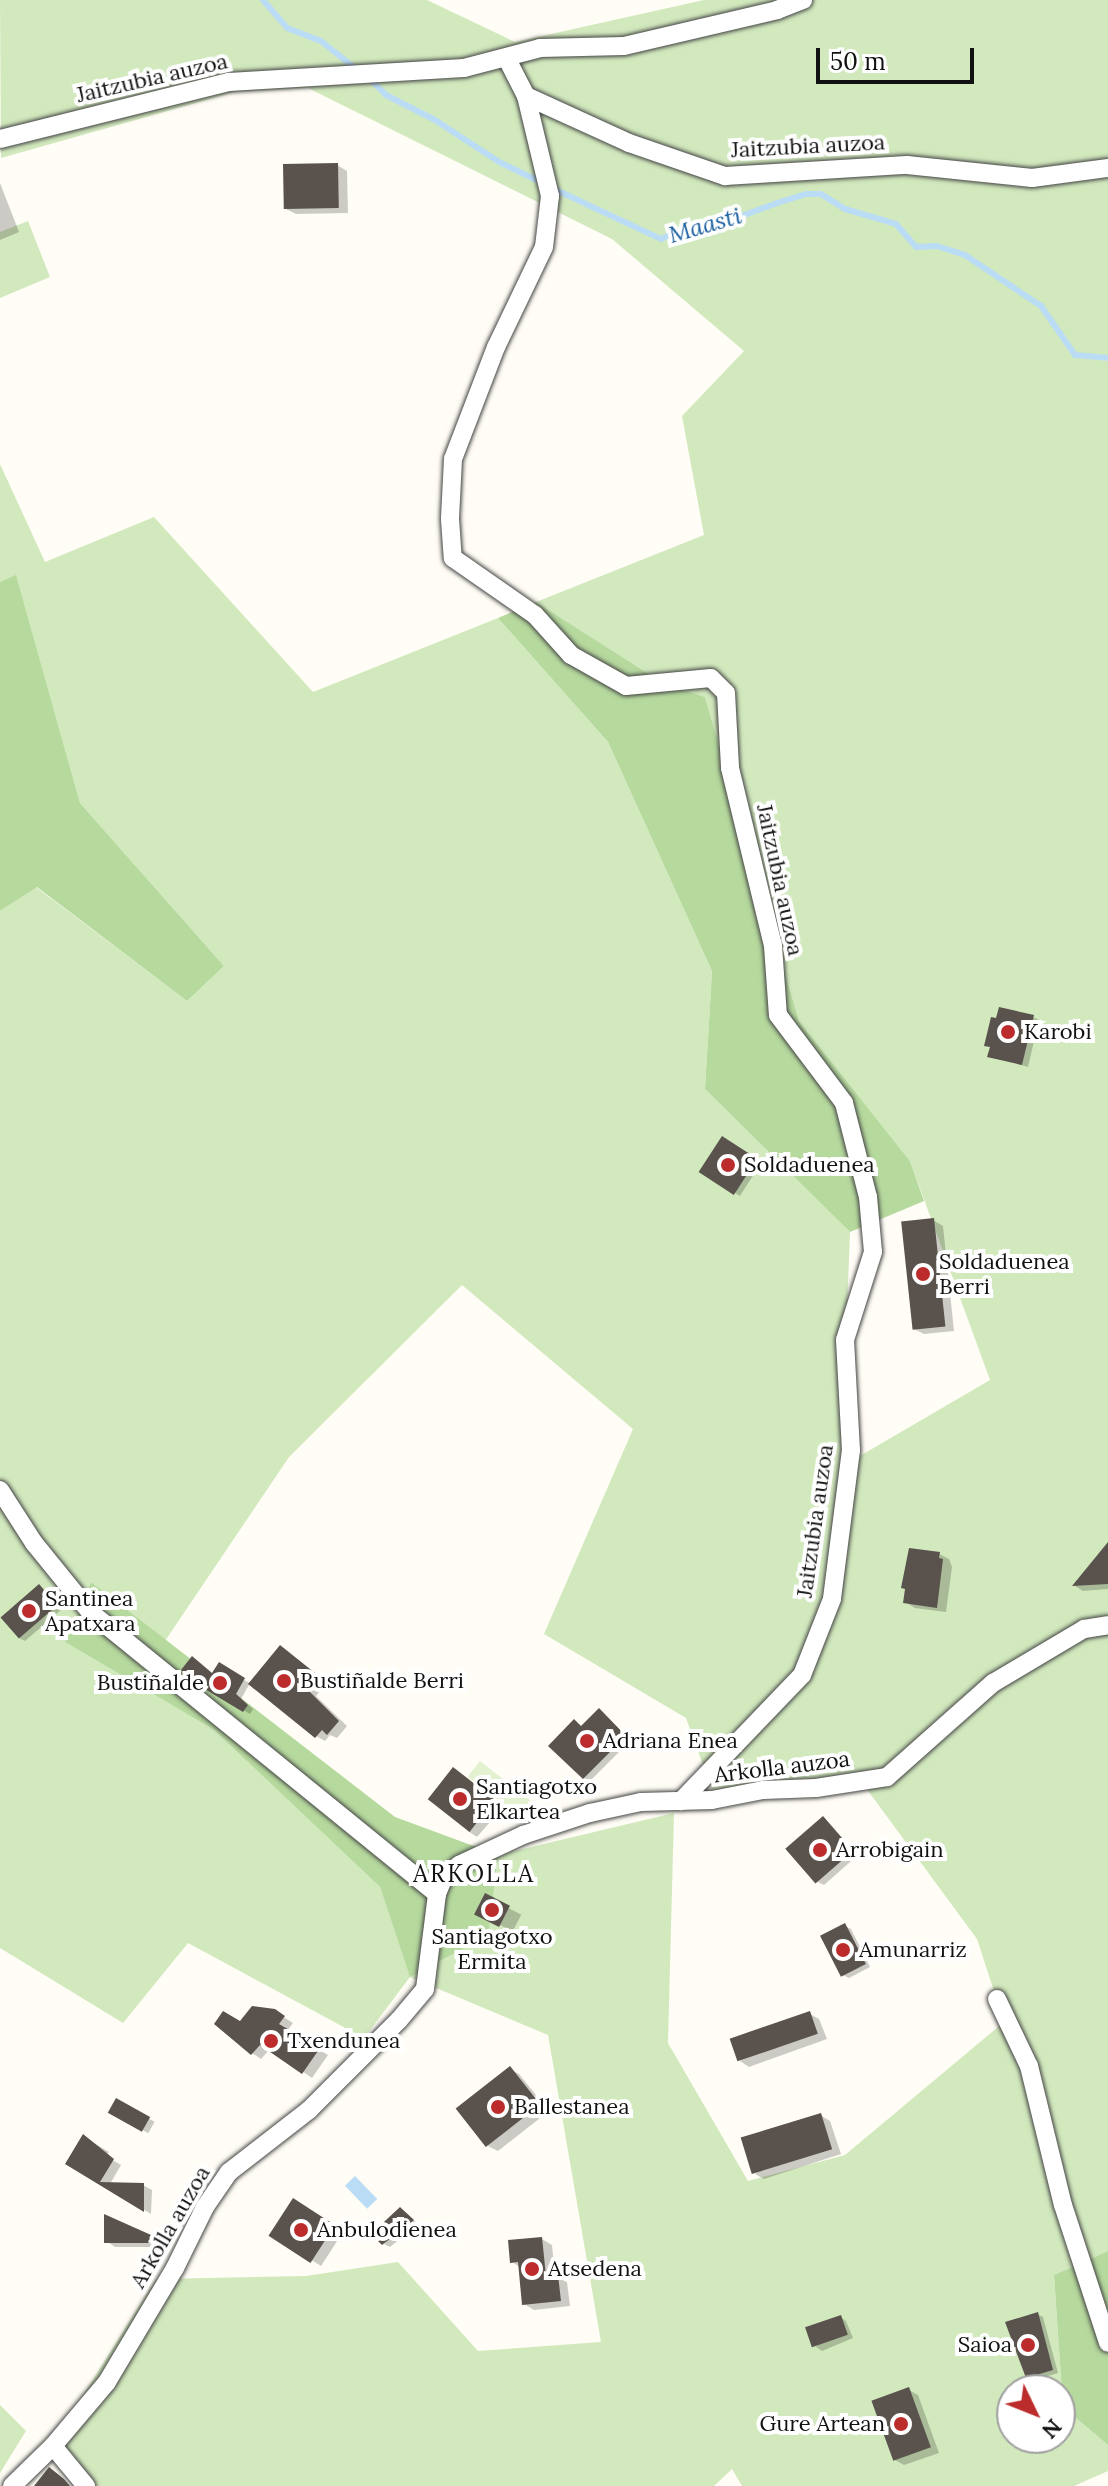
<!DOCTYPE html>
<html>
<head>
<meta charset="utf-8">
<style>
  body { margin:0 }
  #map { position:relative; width:1108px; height:2486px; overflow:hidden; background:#fffdf5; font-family:Lora,serif }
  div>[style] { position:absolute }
  .green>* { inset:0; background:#d2e9be }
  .forest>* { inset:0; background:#b6d99e }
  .pitch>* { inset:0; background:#e4f1d0; transform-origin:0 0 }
  .water>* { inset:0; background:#bbdcf5; transform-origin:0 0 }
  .shadow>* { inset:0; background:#0003; transform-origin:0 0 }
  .stream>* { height:6px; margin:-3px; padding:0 3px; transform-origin:3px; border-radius:3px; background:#bbdcf5 }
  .building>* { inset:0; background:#59524d; transform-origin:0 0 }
  .roads { filter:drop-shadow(0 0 2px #444) drop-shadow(0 0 2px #444) }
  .street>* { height:18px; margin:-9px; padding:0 9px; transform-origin:9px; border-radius:9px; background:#fff }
  .dots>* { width:22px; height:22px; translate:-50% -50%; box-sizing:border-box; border:4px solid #fff; border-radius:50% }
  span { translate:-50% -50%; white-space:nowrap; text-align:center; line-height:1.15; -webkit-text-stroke:8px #fff; paint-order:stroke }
  .street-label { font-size:22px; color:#111 }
  .poi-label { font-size:22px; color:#111 }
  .left { translate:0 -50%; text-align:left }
  .right { translate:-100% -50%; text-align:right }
  .water-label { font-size:24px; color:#1c60a0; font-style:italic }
  .neighbourhood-label { font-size:24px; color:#111; letter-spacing:2px }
  .north { position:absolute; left:996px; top:2374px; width:80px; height:80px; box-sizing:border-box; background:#fff; border:2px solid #a0a0a0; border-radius:50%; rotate:133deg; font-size:22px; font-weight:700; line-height:32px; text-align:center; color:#111 }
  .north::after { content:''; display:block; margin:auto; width:28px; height:36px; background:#bd2c2c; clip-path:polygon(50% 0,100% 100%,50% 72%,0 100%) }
  .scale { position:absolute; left:816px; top:48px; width:158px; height:36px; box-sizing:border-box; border:4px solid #111; border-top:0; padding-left:10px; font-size:24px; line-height:28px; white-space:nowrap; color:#111; -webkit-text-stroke:6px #fff; paint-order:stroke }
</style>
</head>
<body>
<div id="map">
  <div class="green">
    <i style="clip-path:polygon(evenodd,0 0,427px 0,515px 42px,704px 0,1108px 0,1108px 2251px,1054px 2275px,1063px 2407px,1108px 2445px,1108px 2471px,1074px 2486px,742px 2486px,732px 2469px,714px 2486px,83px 2486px,50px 2448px,156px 2279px,306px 2276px,398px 2262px,478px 2351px,601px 2342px,548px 2035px,410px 1977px,364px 2038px,188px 1943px,123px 2023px,0 1948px,0 911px,36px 887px,187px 1001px,224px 966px,80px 803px,16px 576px,0 582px,0 464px,45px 562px,154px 517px,313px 692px,498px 618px,608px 742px,712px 971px,705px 1089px,850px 1232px,841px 1467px,990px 1380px,910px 1161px,799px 1021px,705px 697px,663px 683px,536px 602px,704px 535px,682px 416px,744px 351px,612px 239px,308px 88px,235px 92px,1px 158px,0 0,462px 1285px,633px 1429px,544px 1634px,686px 1718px,714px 1795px,863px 1784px,977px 1939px,1004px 2022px,845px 2155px,748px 2181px,668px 2043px,674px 1813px,498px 1855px,410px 1976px,380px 1887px,214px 1730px,65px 1642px,91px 1582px,165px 1641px,289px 1457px,462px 1285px,0 0,1012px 2390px,1060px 2390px,1060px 2438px,1012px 2438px,1012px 2390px)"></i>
    <i style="clip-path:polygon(28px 221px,50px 277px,0 298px,0 232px)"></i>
    <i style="clip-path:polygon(0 2405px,26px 2431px,0 2473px)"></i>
  </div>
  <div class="forest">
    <i style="clip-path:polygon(16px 575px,80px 803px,224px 966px,187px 1001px,37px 887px,0 911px,0 582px)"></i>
    <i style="clip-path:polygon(536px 602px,663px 683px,705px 697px,799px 1021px,910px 1161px,924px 1201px,850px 1232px,705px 1089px,712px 971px,608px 742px,498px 618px)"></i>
    <i style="clip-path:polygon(91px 1582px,395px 1817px,498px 1855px,488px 1935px,410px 1977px,380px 1887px,214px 1730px,65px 1642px)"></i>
    <i style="clip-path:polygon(1108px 2251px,1108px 2445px,1063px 2407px,1054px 2275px)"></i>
  </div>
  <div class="pitch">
    <i style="left:480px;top:1761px;width:66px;height:20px;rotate:38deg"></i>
  </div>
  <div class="water">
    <i style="left:355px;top:2176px;width:32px;height:14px;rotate:46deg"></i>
  </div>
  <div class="shadow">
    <i style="clip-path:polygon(337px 165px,347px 171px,348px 213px,296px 214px,286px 209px)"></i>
    <i style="clip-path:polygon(0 183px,19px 232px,0 240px)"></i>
    <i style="clip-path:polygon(1033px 1017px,1039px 1020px,1028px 1067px,990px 1056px)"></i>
    <i style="left:722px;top:1139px;width:46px;height:38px;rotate:33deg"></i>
    <i style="clip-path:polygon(933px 1220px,943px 1226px,954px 1331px,924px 1334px,914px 1329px)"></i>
    <i style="clip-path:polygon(1108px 1545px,1108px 1589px,1083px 1591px,1075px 1586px)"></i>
    <i style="clip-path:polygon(910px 1550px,939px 1554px,949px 1559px,952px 1567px,946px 1612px,915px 1608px,905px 1602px)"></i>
    <i style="clip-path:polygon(39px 1586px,62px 1609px,25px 1641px,19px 1638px)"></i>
    <i style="clip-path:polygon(281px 1647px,327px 1683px,316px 1696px,347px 1726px,337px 1738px,330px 1735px,325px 1741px,316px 1736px,250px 1683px,241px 1699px,253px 1709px,250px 1714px,204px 1686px,219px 1665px,251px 1684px)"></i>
    <i style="clip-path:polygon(600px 1711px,631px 1740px,590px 1781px,584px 1778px,574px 1722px,583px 1728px)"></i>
    <i style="clip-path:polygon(463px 1775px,503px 1807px,477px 1837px,468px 1831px)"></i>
    <i style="clip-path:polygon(823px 1819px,858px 1855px,824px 1885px,818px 1882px)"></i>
    <i style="left:486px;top:1896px;width:40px;height:19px;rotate:28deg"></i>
    <i style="clip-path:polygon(845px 1926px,851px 1929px,870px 1967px,849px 1978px,843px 1975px)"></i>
    <i style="clip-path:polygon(274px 2011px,293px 2023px,287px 2031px,328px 2055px,312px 2078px,270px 2049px,261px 2059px,252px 2053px)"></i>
    <i style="clip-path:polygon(810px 2014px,819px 2019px,827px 2039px,749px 2067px,740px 2061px)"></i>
    <i style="clip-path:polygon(510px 2069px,519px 2074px,549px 2111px,498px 2151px,488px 2146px)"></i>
    <i style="left:117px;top:2101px;width:43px;height:13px;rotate:29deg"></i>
    <i style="clip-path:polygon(820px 2115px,830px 2121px,841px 2154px,764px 2179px,755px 2174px)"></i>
    <i style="clip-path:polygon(84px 2137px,109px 2152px,106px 2156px,121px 2165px,110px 2184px,143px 2185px,152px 2190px,151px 2214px,68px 2163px)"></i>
    <i style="clip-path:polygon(303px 2206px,343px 2232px,321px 2266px,271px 2235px)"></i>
    <i style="clip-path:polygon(406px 2213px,418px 2224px,390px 2247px,384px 2244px)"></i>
    <i style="clip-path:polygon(106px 2217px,168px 2244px,172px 2247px,115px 2247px,106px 2241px)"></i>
    <i style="clip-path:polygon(542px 2239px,552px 2245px,555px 2277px,567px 2282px,570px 2306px,534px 2310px,524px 2304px,520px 2267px,512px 2262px)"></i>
    <i style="clip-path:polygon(1037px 2314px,1043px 2317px,1058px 2373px,1034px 2380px,1028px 2377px)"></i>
    <i style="clip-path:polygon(840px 2317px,846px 2321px,853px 2338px,822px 2351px,816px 2347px)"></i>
    <i style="clip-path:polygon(909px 2390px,918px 2395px,939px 2453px,904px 2465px,895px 2460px)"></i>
  </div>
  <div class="stream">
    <i style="left:263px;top:0;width:37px;rotate:49deg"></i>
    <i style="left:287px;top:28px;width:36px;rotate:21deg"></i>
    <i style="left:321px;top:41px;width:45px;rotate:38.7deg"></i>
    <i style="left:369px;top:78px;width:24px;rotate:45deg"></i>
    <i style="left:386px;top:95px;width:55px;rotate:27deg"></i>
    <i style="left:435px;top:120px;width:79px;rotate:33.1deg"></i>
    <i style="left:501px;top:163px;width:47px;rotate:25.5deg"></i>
    <i style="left:552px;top:188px;width:120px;rotate:25.1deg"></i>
    <i style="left:661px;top:239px;width:33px;rotate:-23deg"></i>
    <i style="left:691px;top:226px;width:26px;rotate:-2deg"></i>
    <i style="left:717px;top:225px;width:64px;rotate:-20.1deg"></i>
    <i style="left:777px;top:203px;width:30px;rotate:-17deg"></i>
    <i style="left:806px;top:194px;width:15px"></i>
    <i style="left:821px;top:194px;width:28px;rotate:32deg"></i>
    <i style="left:845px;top:209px;width:53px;rotate:16.4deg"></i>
    <i style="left:896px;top:224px;width:30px;rotate:49deg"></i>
    <i style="left:916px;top:247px;width:21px;rotate:-3deg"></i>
    <i style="left:937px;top:246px;width:29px;rotate:18deg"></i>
    <i style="left:965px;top:255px;width:92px;rotate:33.9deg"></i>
    <i style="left:1041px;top:306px;width:60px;rotate:55.2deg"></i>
    <i style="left:1075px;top:355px;width:33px;rotate:5deg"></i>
  </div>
  <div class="building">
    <i style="left:338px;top:163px;width:45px;height:55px;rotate:89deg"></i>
    <i style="clip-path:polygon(999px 1007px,1034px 1015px,1022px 1065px,987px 1057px,990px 1047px,984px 1046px,991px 1017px,996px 1018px)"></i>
    <i style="left:722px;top:1136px;width:42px;height:43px;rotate:33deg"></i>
    <i style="left:934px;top:1218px;width:109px;height:33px;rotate:84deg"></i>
    <i style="clip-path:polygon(1108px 1542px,1108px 1584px,1072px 1586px)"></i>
    <i style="clip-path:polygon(909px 1548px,940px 1552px,939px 1558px,943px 1559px,937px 1608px,903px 1603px,905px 1589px,901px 1588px)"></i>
    <i style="left:39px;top:1584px;width:28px;height:51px;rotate:49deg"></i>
    <i style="clip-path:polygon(280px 1645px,320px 1677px,309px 1691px,339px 1721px,327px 1735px,322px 1730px,315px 1738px,248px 1684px)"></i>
    <i style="clip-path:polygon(192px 1656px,212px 1673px,219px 1662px,245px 1678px,236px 1694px,248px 1705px,243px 1712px,203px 1688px,181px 1670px)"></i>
    <i style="clip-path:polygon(599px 1708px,626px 1736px,583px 1779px,548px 1746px,574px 1719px,581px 1726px)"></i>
    <i style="left:453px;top:1767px;width:53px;height:41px;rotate:38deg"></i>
    <i style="left:823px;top:1816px;width:46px;height:50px;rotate:49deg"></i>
    <i style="left:485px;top:1893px;width:28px;height:24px;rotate:27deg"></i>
    <i style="left:845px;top:1923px;width:46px;height:28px;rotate:63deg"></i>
    <i style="clip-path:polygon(252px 2006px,275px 2009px,285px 2016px,279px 2024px,320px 2048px,302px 2074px,260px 2045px,251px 2055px,214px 2024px,223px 2011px,240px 2021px)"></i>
    <i style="left:810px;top:2011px;width:24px;height:85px;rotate:71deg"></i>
    <i style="left:510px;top:2066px;width:49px;height:69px;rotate:52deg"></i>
    <i style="left:116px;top:2098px;width:39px;height:17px;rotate:29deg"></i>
    <i style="left:821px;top:2113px;width:38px;height:84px;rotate:73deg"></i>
    <i style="clip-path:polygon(83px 2134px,114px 2159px,100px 2182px,144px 2183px,144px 2212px,65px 2164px)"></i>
    <i style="left:293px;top:2198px;width:50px;height:45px;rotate:33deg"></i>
    <i style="clip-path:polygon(400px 2207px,414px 2220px,382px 2245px,371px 2234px)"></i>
    <i style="clip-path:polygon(104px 2214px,169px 2243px,104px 2243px)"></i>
    <i style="clip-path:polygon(542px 2237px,546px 2276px,558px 2275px,561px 2301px,522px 2305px,518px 2262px,510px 2263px,508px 2240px)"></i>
    <i style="clip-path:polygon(1038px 2312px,1053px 2370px,1026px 2378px,1005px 2322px)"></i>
    <i style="left:841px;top:2315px;width:21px;height:38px;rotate:71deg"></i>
    <i style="left:909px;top:2387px;width:64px;height:40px;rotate:70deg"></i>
    <i style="clip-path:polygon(49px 2467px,64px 2479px,70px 2486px,34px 2486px)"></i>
  </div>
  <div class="roads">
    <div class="street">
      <i style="left:507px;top:59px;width:42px;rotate:62.8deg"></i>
      <i style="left:526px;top:96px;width:103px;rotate:76.5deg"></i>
      <i style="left:550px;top:196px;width:51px;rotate:96.7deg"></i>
      <i style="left:544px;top:247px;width:111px;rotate:115.6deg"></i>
      <i style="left:496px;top:347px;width:120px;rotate:111deg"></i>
      <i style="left:453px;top:459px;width:60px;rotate:92.9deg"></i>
      <i style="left:450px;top:519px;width:39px;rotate:86deg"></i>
      <i style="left:453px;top:558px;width:100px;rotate:34.8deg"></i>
      <i style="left:535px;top:615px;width:54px;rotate:48deg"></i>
      <i style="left:571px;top:655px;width:63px;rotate:29.4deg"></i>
      <i style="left:626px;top:686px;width:85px;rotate:-5.4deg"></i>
      <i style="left:711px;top:678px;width:21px;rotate:45deg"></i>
      <i style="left:726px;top:693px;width:75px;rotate:86.9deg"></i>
      <i style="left:730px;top:768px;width:183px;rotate:76.4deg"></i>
      <i style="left:773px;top:946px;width:69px;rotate:85.9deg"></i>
      <i style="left:778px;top:1015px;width:110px;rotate:53.1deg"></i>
      <i style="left:844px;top:1103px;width:97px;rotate:75.7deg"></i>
      <i style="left:868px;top:1197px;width:55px;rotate:84.8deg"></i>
      <i style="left:873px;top:1252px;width:92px;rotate:107.7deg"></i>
      <i style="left:845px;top:1340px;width:110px;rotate:86.9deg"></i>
      <i style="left:851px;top:1450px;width:150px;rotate:97.3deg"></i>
      <i style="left:832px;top:1599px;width:82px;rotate:111.5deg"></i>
      <i style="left:802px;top:1675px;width:175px;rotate:133.8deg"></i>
      <i style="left:526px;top:96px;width:113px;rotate:24.5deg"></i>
      <i style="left:629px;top:143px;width:102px;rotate:19deg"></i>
      <i style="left:725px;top:176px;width:182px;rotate:-3.5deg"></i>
      <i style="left:907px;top:165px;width:126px;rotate:5.9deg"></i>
      <i style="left:1032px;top:178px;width:77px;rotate:-7.5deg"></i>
      <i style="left:0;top:139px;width:236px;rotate:-14deg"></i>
      <i style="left:229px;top:82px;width:235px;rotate:-3.4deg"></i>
      <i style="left:464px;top:68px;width:79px;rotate:-14.7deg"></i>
      <i style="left:540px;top:48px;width:84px;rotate:-1.4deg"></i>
      <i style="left:624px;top:46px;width:157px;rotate:-13.2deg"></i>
      <i style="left:777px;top:10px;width:28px;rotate:-21deg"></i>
      <i style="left:0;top:1490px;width:63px;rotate:57.3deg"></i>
      <i style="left:34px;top:1543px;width:89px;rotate:50.9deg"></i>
      <i style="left:90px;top:1612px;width:447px;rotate:39.1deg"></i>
      <i style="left:997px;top:1999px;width:74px;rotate:64.5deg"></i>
      <i style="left:1029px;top:2066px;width:143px;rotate:76.3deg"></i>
      <i style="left:1063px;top:2205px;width:145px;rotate:71.9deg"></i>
      <i style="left:53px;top:2446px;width:52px;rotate:50.5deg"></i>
      <i style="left:12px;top:2486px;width:57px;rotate:-44.3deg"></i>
      <i style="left:53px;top:2446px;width:84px;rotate:-49.8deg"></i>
      <i style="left:107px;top:2382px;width:133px;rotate:-59.2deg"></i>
      <i style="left:175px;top:2268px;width:68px;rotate:-63.8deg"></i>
      <i style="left:205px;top:2207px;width:42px;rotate:-55.6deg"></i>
      <i style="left:229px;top:2172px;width:101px;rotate:-37.8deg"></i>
      <i style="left:309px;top:2110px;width:127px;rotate:-45deg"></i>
      <i style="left:399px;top:2020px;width:40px;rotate:-50deg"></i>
      <i style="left:425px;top:1989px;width:96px;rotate:-82.8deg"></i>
      <i style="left:437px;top:1894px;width:16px;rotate:-68deg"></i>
      <i style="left:443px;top:1879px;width:21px;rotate:-41deg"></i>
      <i style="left:459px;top:1865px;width:71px;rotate:-25.1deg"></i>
      <i style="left:523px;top:1835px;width:71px;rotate:-18.2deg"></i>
      <i style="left:590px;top:1813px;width:52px;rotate:-12.2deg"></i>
      <i style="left:641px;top:1802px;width:71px;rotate:-1.6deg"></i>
      <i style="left:712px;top:1800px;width:52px;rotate:-11.1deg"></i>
      <i style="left:763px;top:1790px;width:53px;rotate:-2.2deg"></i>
      <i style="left:816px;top:1788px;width:72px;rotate:-8.8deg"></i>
      <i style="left:887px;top:1777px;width:142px;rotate:-41.6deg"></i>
      <i style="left:993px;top:1683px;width:106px;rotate:-30.7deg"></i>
      <i style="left:1084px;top:1629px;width:24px;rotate:-9deg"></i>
    </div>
  </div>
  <div class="dots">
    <i style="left:1008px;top:1032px;background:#bd2c2c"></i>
    <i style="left:728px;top:1165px;background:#bd2c2c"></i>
    <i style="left:923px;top:1274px;background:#bd2c2c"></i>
    <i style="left:29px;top:1611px;background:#bd2c2c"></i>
    <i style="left:284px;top:1681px;background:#bd2c2c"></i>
    <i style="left:220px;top:1683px;background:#bd2c2c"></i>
    <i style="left:587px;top:1741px;background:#bd2c2c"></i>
    <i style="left:460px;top:1799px;background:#bd2c2c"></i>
    <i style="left:820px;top:1850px;background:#bd2c2c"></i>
    <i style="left:492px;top:1910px;background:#bd2c2c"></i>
    <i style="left:843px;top:1950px;background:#bd2c2c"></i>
    <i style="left:271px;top:2041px;background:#bd2c2c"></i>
    <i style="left:498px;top:2107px;background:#bd2c2c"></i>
    <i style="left:301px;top:2230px;background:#bd2c2c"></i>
    <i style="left:532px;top:2269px;background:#bd2c2c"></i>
    <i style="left:1028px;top:2345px;background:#bd2c2c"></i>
    <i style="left:901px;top:2424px;background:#bd2c2c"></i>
  </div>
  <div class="street-label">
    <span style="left:152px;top:78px;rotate:-13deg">Jaitzubia auzoa</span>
    <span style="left:808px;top:146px;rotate:-3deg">Jaitzubia auzoa</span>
    <span style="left:780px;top:880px;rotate:78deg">Jaitzubia auzoa</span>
    <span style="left:815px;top:1521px;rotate:-82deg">Jaitzubia auzoa</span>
    <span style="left:782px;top:1767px;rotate:-7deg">Arkolla auzoa</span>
    <span style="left:170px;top:2227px;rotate:-60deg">Arkolla auzoa</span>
  </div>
  <div class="poi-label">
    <span class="left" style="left:1024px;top:1032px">Karobi</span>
    <span class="left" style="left:744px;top:1165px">Soldaduenea</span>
    <span class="left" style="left:939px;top:1274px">Soldaduenea<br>Berri</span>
    <span class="left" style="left:45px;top:1611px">Santinea<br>Apatxara</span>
    <span class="left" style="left:300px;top:1681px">Bustiñalde Berri</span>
    <span class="right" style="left:204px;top:1683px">Bustiñalde</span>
    <span class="left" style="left:603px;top:1741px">Adriana Enea</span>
    <span class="left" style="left:476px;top:1799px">Santiagotxo<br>Elkartea</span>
    <span class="left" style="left:836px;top:1850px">Arrobigain</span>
    <span style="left:492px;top:1949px">Santiagotxo<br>Ermita</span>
    <span class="left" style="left:859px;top:1950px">Amunarriz</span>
    <span class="left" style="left:287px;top:2041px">Txendunea</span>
    <span class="left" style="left:514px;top:2107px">Ballestanea</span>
    <span class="left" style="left:317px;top:2230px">Anbulodienea</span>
    <span class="left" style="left:548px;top:2269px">Atsedena</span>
    <span class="right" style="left:1012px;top:2345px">Saioa</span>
    <span class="right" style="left:885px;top:2424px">Gure Artean</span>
  </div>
  <div class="water-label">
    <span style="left:705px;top:225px;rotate:-16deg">Maasti</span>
  </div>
  <div class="neighbourhood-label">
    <span style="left:474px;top:1874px">ARKOLLA</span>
  </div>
  <div class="north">N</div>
  <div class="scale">50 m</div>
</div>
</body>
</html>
